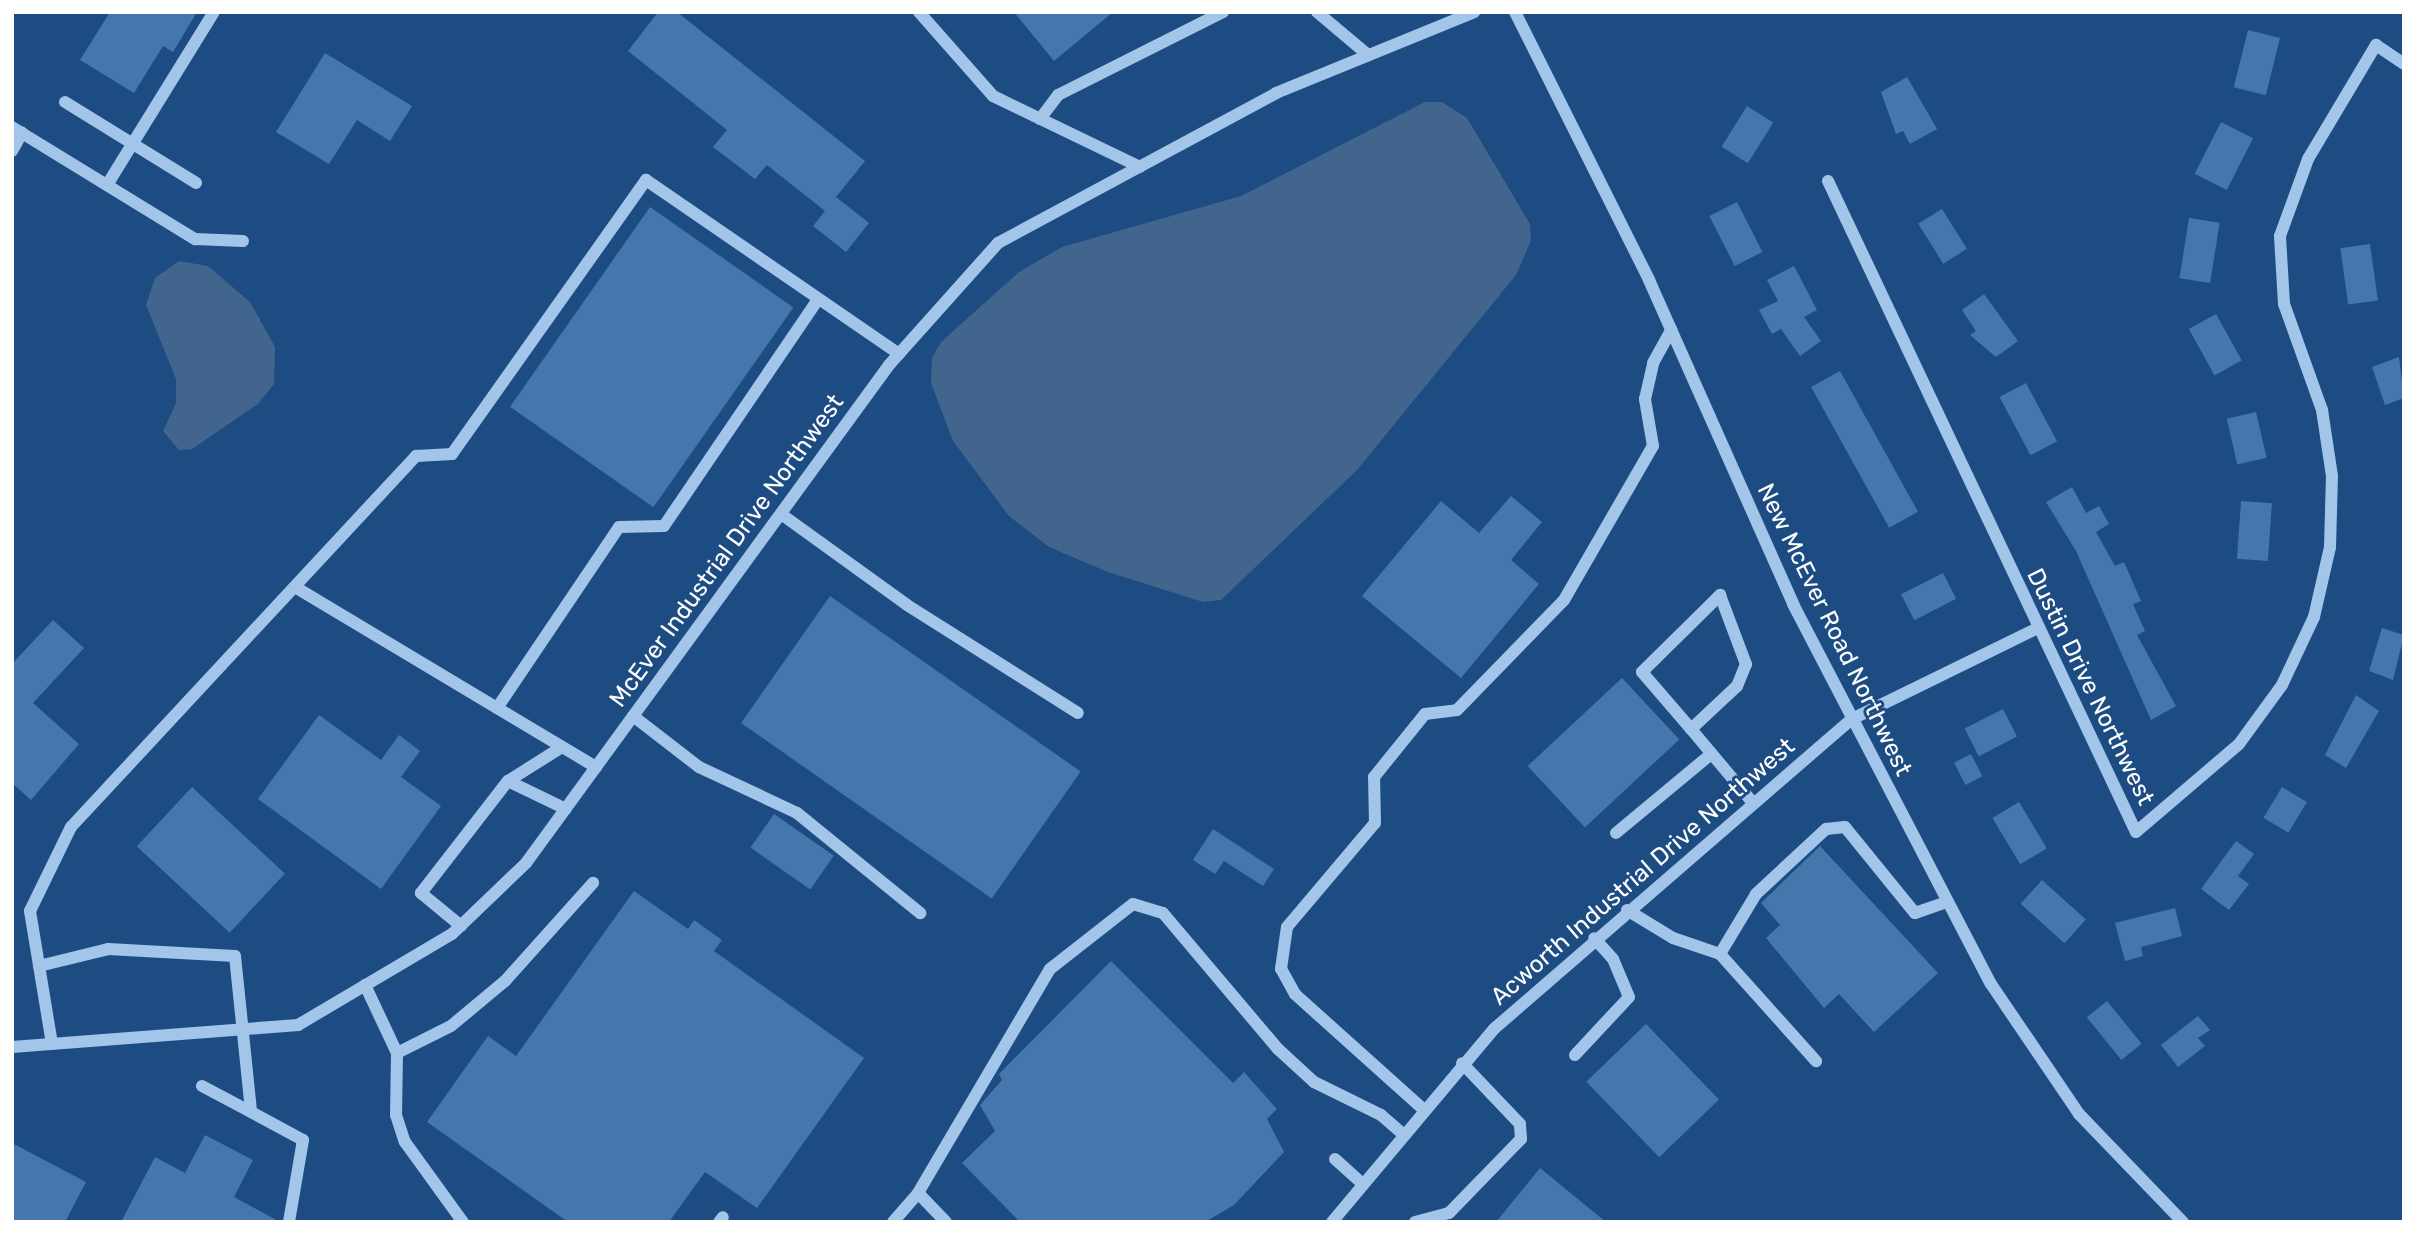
<!DOCTYPE html>
<html>
<head>
<meta charset="utf-8">
<style>
  body { margin:0 }
  #map { position:relative; width:2416px; height:1234px; overflow:hidden; background:#1d4c83; font-family:Rubik,sans-serif }
  div>[style] { position:absolute }
  .water>* { inset:0; background:#42658d }
  .building>* { inset:0; background:#4576ac; transform-origin:0 0 }
  .minor>* { height:12px; margin:-6px; padding:0 6px; transform-origin:6px; border-radius:6px; background:#a4c5ea }
  span { translate:-50% -50%; white-space:nowrap; text-align:center; line-height:1.15; -webkit-text-stroke:6px #1d4c83; paint-order:stroke }
  .street-label { font-size:24px; color:#fff }
  .frame { position:absolute; inset:0; border:14px solid #fff; pointer-events:none }
</style>
</head>
<body>
<div id="map">
  <div class="water">
    <i style="clip-path:polygon(1425px 102px,1442px 102px,1467px 118px,1530px 224px,1531px 241px,1516px 275px,1357px 470px,1221px 600px,1203px 602px,1108px 572px,1049px 547px,1009px 516px,953px 441px,931px 383px,932px 358px,941px 342px,1019px 272px,1062px 247px,1241px 196px)"></i>
    <i style="clip-path:polygon(179px 261px,208px 266px,250px 302px,275px 347px,274px 384px,258px 404px,192px 449px,179px 450px,163px 431px,176px 403px,176px 379px,146px 305px,155px 278px)"></i>
  </div>
  <div class="building">
    <i style="clip-path:polygon(110px 12px,197px 12px,173px 52px,163px 46px,134px 93px,80px 60px)"></i>
    <i style="clip-path:polygon(658px 12px,677px 12px,865px 161px,836px 197px,869px 223px,846px 252px,813px 226px,825px 211px,767px 165px,755px 179px,713px 147px,727px 130px,628px 51px)"></i>
    <i style="clip-path:polygon(1014px 12px,1113px 12px,1054px 61px)"></i>
    <i style="left:2248px;top:30px;width:33px;height:59px;rotate:14deg"></i>
    <i style="clip-path:polygon(325px 53px,412px 106px,390px 141px,357px 120px,329px 164px,276px 132px)"></i>
    <i style="clip-path:polygon(1907px 77px,1937px 129px,1910px 144px,1903px 131px,1896px 134px,1881px 92px)"></i>
    <i style="left:1747px;top:106px;width:31px;height:48px;rotate:32deg"></i>
    <i style="left:2221px;top:122px;width:36px;height:58px;rotate:27deg"></i>
    <i style="left:1737px;top:202px;width:56px;height:31px;rotate:63deg"></i>
    <i style="left:650px;top:207px;width:175px;height:244px;rotate:35deg"></i>
    <i style="left:1942px;top:209px;width:47px;height:28px;rotate:58deg"></i>
    <i style="left:2189px;top:218px;width:31px;height:61px;rotate:9deg"></i>
    <i style="left:2370px;top:244px;width:57px;height:30px;rotate:82deg"></i>
    <i style="clip-path:polygon(1794px 266px,1817px 310px,1804px 317px,1821px 341px,1800px 356px,1781px 329px,1772px 334px,1759px 310px,1778px 301px,1767px 280px)"></i>
    <i style="clip-path:polygon(1984px 294px,2018px 341px,1996px 357px,1970px 335px,1976px 331px,1962px 310px)"></i>
    <i style="left:2216px;top:314px;width:53px;height:31px;rotate:61deg"></i>
    <i style="clip-path:polygon(2399px 357px,2404px 398px,2385px 405px,2372px 367px)"></i>
    <i style="left:1840px;top:371px;width:161px;height:33px;rotate:61deg"></i>
    <i style="left:2026px;top:383px;width:66px;height:30px;rotate:62deg"></i>
    <i style="left:2256px;top:412px;width:47px;height:30px;rotate:77deg"></i>
    <i style="clip-path:polygon(2072px 487px,2086px 513px,2099px 506px,2109px 524px,2096px 532px,2115px 566px,2124px 562px,2141px 601px,2133px 604px,2145px 631px,2137px 635px,2176px 706px,2151px 720px,2076px 551px,2046px 502px)"></i>
    <i style="clip-path:polygon(1511px 496px,1542px 522px,1511px 560px,1539px 584px,1461px 678px,1362px 596px,1441px 501px,1479px 533px)"></i>
    <i style="left:2241px;top:501px;width:31px;height:58px;rotate:4deg"></i>
    <i style="left:1943px;top:573px;width:29px;height:47px;rotate:63deg"></i>
    <i style="left:830px;top:596px;width:306px;height:155px;rotate:35deg"></i>
    <i style="clip-path:polygon(53px 620px,84px 648px,33px 703px,79px 744px,31px 800px,12px 783px,12px 664px)"></i>
    <i style="clip-path:polygon(2382px 628px,2404px 635px,2393px 680px,2369px 671px)"></i>
    <i style="left:1622px;top:678px;width:84px;height:129px;rotate:47deg"></i>
    <i style="clip-path:polygon(2356px 695px,2379px 711px,2346px 768px,2325px 755px)"></i>
    <i style="left:2003px;top:709px;width:31px;height:43px;rotate:63deg"></i>
    <i style="clip-path:polygon(319px 715px,381px 760px,399px 735px,420px 751px,401px 777px,441px 806px,381px 889px,258px 799px)"></i>
    <i style="left:1971px;top:754px;width:25px;height:19px;rotate:63deg"></i>
    <i style="left:192px;top:787px;width:127px;height:81px;rotate:43deg"></i>
    <i style="left:2282px;top:787px;width:29px;height:36px;rotate:31deg"></i>
    <i style="left:2019px;top:802px;width:54px;height:31px;rotate:59deg"></i>
    <i style="left:774px;top:814px;width:73px;height:41px;rotate:35deg"></i>
    <i style="clip-path:polygon(1213px 829px,1274px 869px,1263px 886px,1224px 861px,1215px 874px,1193px 860px)"></i>
    <i style="clip-path:polygon(2236px 841px,2254px 854px,2238px 876px,2249px 884px,2229px 910px,2201px 889px)"></i>
    <i style="clip-path:polygon(1820px 846px,1938px 973px,1874px 1032px,1839px 994px,1824px 1008px,1766px 938px,1780px 925px,1761px 903px)"></i>
    <i style="left:2042px;top:880px;width:59px;height:32px;rotate:42deg"></i>
    <i style="clip-path:polygon(634px 891px,688px 929px,694px 920px,722px 940px,714px 951px,864px 1058px,757px 1208px,705px 1172px,669px 1222px,568px 1222px,427px 1122px,488px 1036px,516px 1056px)"></i>
    <i style="clip-path:polygon(2175px 908px,2182px 936px,2141px 947px,2143px 956px,2125px 961px,2115px 923px)"></i>
    <i style="clip-path:polygon(1111px 961px,1233px 1083px,1244px 1072px,1277px 1109px,1267px 1119px,1284px 1152px,1234px 1205px,1205px 1222px,1020px 1222px,962px 1163px,995px 1131px,980px 1105px,1002px 1080px,999px 1074px)"></i>
    <i style="left:2107px;top:1001px;width:55px;height:26px;rotate:51deg"></i>
    <i style="clip-path:polygon(2198px 1016px,2210px 1030px,2198px 1038px,2205px 1046px,2178px 1067px,2161px 1045px)"></i>
    <i style="left:1646px;top:1024px;width:105px;height:83px;rotate:46deg"></i>
    <i style="clip-path:polygon(205px 1135px,253px 1160px,234px 1197px,280px 1222px,121px 1222px,155px 1157px,185px 1173px)"></i>
    <i style="clip-path:polygon(12px 1143px,86px 1182px,65px 1222px,12px 1222px)"></i>
    <i style="clip-path:polygon(1540px 1168px,1606px 1222px,1496px 1222px)"></i>
  </div>
  <div class="minor">
    <i style="left:919px;top:12px;width:112px;rotate:48.6deg"></i>
    <i style="left:993px;top:96px;width:163px;rotate:25.8deg"></i>
    <i style="left:1317px;top:12px;width:67px;rotate:40.1deg"></i>
    <i style="left:1515px;top:12px;width:300px;rotate:63.4deg"></i>
    <i style="left:1649px;top:280px;width:355px;rotate:66deg"></i>
    <i style="left:1793px;top:604px;width:428px;rotate:62.5deg"></i>
    <i style="left:1991px;top:984px;width:157px;rotate:55.9deg"></i>
    <i style="left:2079px;top:1114px;width:150px;rotate:46.1deg"></i>
    <i style="left:65px;top:102px;width:154px;rotate:31.7deg"></i>
    <i style="left:1040px;top:119px;width:30px;rotate:-53deg"></i>
    <i style="left:1058px;top:95px;width:185px;rotate:-26.7deg"></i>
    <i style="left:12px;top:127px;width:215px;rotate:31.5deg"></i>
    <i style="left:195px;top:239px;width:48px;rotate:2.4deg"></i>
    <i style="left:12px;top:151px;width:21px;rotate:-61deg"></i>
    <i style="left:1828px;top:181px;width:720px;rotate:64.68deg"></i>
    <i style="left:2136px;top:832px;width:135px;rotate:-40.5deg"></i>
    <i style="left:2239px;top:744px;width:73px;rotate:-53.9deg"></i>
    <i style="left:2282px;top:685px;width:75px;rotate:-64.8deg"></i>
    <i style="left:2314px;top:617px;width:72px;rotate:-77.1deg"></i>
    <i style="left:2330px;top:547px;width:71px;rotate:-88.4deg"></i>
    <i style="left:2332px;top:476px;width:67px;rotate:-98.6deg"></i>
    <i style="left:2322px;top:410px;width:113px;rotate:-109.7deg"></i>
    <i style="left:2284px;top:304px;width:68px;rotate:-93.4deg"></i>
    <i style="left:2280px;top:236px;width:82px;rotate:-70deg"></i>
    <i style="left:2308px;top:159px;width:133px;rotate:-59.2deg"></i>
    <i style="left:2376px;top:45px;width:34px;rotate:34deg"></i>
    <i style="left:107px;top:185px;width:203px;rotate:-58.3deg"></i>
    <i style="left:781px;top:514px;width:155px;rotate:35.8deg"></i>
    <i style="left:907px;top:605px;width:202px;rotate:32.3deg"></i>
    <i style="left:295px;top:587px;width:351px;rotate:30.9deg"></i>
    <i style="left:497px;top:708px;width:218px;rotate:-56deg"></i>
    <i style="left:619px;top:527px;width:45px;rotate:-1.3deg"></i>
    <i style="left:664px;top:526px;width:274px;rotate:-55.8deg"></i>
    <i style="left:633px;top:716px;width:83px;rotate:37.7deg"></i>
    <i style="left:699px;top:767px;width:108px;rotate:25.1deg"></i>
    <i style="left:797px;top:813px;width:159px;rotate:39.1deg"></i>
    <i style="left:1691px;top:729px;width:75px;rotate:-130.7deg"></i>
    <i style="left:1642px;top:672px;width:110px;rotate:-44.6deg"></i>
    <i style="left:1720px;top:595px;width:74px;rotate:69.4deg"></i>
    <i style="left:1746px;top:664px;width:24px;rotate:112deg"></i>
    <i style="left:1737px;top:686px;width:63px;rotate:136.9deg"></i>
    <i style="left:1691px;top:729px;width:97px;rotate:50deg"></i>
    <i style="left:508px;top:781px;width:64px;rotate:25.8deg"></i>
    <i style="left:1616px;top:833px;width:124px;rotate:-39.7deg"></i>
    <i style="left:1627px;top:910px;width:54px;rotate:31.3deg"></i>
    <i style="left:1673px;top:938px;width:50px;rotate:18.8deg"></i>
    <i style="left:1720px;top:954px;width:144px;rotate:48.1deg"></i>
    <i style="left:461px;top:926px;width:52px;rotate:-140.5deg"></i>
    <i style="left:421px;top:893px;width:142px;rotate:-52.2deg"></i>
    <i style="left:508px;top:781px;width:64px;rotate:-32.2deg"></i>
    <i style="left:1720px;top:954px;width:70px;rotate:-59deg"></i>
    <i style="left:1756px;top:894px;width:96px;rotate:-42.9deg"></i>
    <i style="left:1826px;top:829px;width:19px;rotate:-6deg"></i>
    <i style="left:1845px;top:827px;width:111px;rotate:50.9deg"></i>
    <i style="left:1915px;top:913px;width:34px;rotate:-19deg"></i>
    <i style="left:39px;top:966px;width:71px;rotate:-13.8deg"></i>
    <i style="left:108px;top:949px;width:127px;rotate:3.2deg"></i>
    <i style="left:235px;top:956px;width:157px;rotate:84.1deg"></i>
    <i style="left:251px;top:1112px;width:59px;rotate:28.3deg"></i>
    <i style="left:303px;top:1140px;width:83px;rotate:99.7deg"></i>
    <i style="left:365px;top:985px;width:75px;rotate:64.8deg"></i>
    <i style="left:397px;top:1053px;width:62px;rotate:90.9deg"></i>
    <i style="left:396px;top:1115px;width:28px;rotate:72deg"></i>
    <i style="left:405px;top:1142px;width:99px;rotate:54.1deg"></i>
    <i style="left:52px;top:1044px;width:135px;rotate:-99.4deg"></i>
    <i style="left:30px;top:911px;width:93px;rotate:-64deg"></i>
    <i style="left:71px;top:827px;width:507px;rotate:-47.08deg"></i>
    <i style="left:416px;top:456px;width:36px;rotate:-3deg"></i>
    <i style="left:452px;top:454px;width:336px;rotate:-54.7deg"></i>
    <i style="left:646px;top:180px;width:307px;rotate:34.5deg"></i>
    <i style="left:12px;top:1047px;width:287px;rotate:-4.4deg"></i>
    <i style="left:298px;top:1025px;width:179px;rotate:-30.6deg"></i>
    <i style="left:452px;top:934px;width:103px;rotate:-43.8deg"></i>
    <i style="left:526px;top:863px;width:616px;rotate:-53.91deg"></i>
    <i style="left:889px;top:365px;width:164px;rotate:-48.2deg"></i>
    <i style="left:998px;top:243px;width:316px;rotate:-28.3deg"></i>
    <i style="left:1276px;top:93px;width:214px;rotate:-22.2deg"></i>
    <i style="left:397px;top:1053px;width:60px;rotate:-26.6deg"></i>
    <i style="left:451px;top:1026px;width:70px;rotate:-39.8deg"></i>
    <i style="left:505px;top:981px;width:132px;rotate:-48.1deg"></i>
    <i style="left:1575px;top:1055px;width:79px;rotate:-47deg"></i>
    <i style="left:1629px;top:997px;width:41px;rotate:-112.8deg"></i>
    <i style="left:1613px;top:959px;width:28px;rotate:-132deg"></i>
    <i style="left:202px;top:1086px;width:55px;rotate:28deg"></i>
    <i style="left:1423px;top:1109px;width:172px;rotate:-138.1deg"></i>
    <i style="left:1295px;top:994px;width:29px;rotate:-119deg"></i>
    <i style="left:1281px;top:969px;width:42px;rotate:-81.9deg"></i>
    <i style="left:1287px;top:927px;width:136px;rotate:-49.8deg"></i>
    <i style="left:1375px;top:823px;width:46px;rotate:-91.2deg"></i>
    <i style="left:1374px;top:777px;width:81px;rotate:-51deg"></i>
    <i style="left:1425px;top:714px;width:32px;rotate:-7deg"></i>
    <i style="left:1457px;top:710px;width:153px;rotate:-45.8deg"></i>
    <i style="left:1564px;top:600px;width:178px;rotate:-60deg"></i>
    <i style="left:1653px;top:446px;width:48px;rotate:-99.7deg"></i>
    <i style="left:1645px;top:399px;width:37px;rotate:-77deg"></i>
    <i style="left:1653px;top:363px;width:38px;rotate:-61deg"></i>
    <i style="left:1335px;top:1159px;width:36px;rotate:42deg"></i>
    <i style="left:918px;top:1193px;width:260px;rotate:-59.5deg"></i>
    <i style="left:1050px;top:969px;width:105px;rotate:-38.1deg"></i>
    <i style="left:1133px;top:904px;width:31px;rotate:17deg"></i>
    <i style="left:1163px;top:913px;width:178px;rotate:49.8deg"></i>
    <i style="left:1278px;top:1049px;width:49px;rotate:42.5deg"></i>
    <i style="left:1314px;top:1082px;width:75px;rotate:26.2deg"></i>
    <i style="left:1381px;top:1115px;width:29px;rotate:41deg"></i>
    <i style="left:719px;top:1222px;width:6px;rotate:-51deg"></i>
    <i style="left:893px;top:1222px;width:38px;rotate:-49deg"></i>
    <i style="left:918px;top:1193px;width:40px;rotate:46deg"></i>
    <i style="left:1332px;top:1222px;width:253px;rotate:-50deg"></i>
    <i style="left:1495px;top:1028px;width:472px;rotate:-40.9deg"></i>
    <i style="left:1852px;top:719px;width:207px;rotate:-26.1deg"></i>
    <i style="left:1415px;top:1222px;width:35px;rotate:-15deg"></i>
    <i style="left:1449px;top:1213px;width:103px;rotate:-45.8deg"></i>
    <i style="left:1521px;top:1139px;width:15px;rotate:-94deg"></i>
    <i style="left:1520px;top:1124px;width:84px;rotate:-133.6deg"></i>
  </div>
  <div class="street-label">
    <span style="left:727px;top:551px;rotate:-54deg">McEver Industrial Drive Northwest</span>
    <span style="left:1834px;top:630px;rotate:64deg">New McEver Road Northwest</span>
    <span style="left:2090px;top:687px;rotate:64deg">Dustin Drive Northwest</span>
    <span style="left:1643px;top:872px;rotate:-41deg">Acworth Industrial Drive Northwest</span>
  </div>
  <div class="frame"></div>
</div>
</body>
</html>
